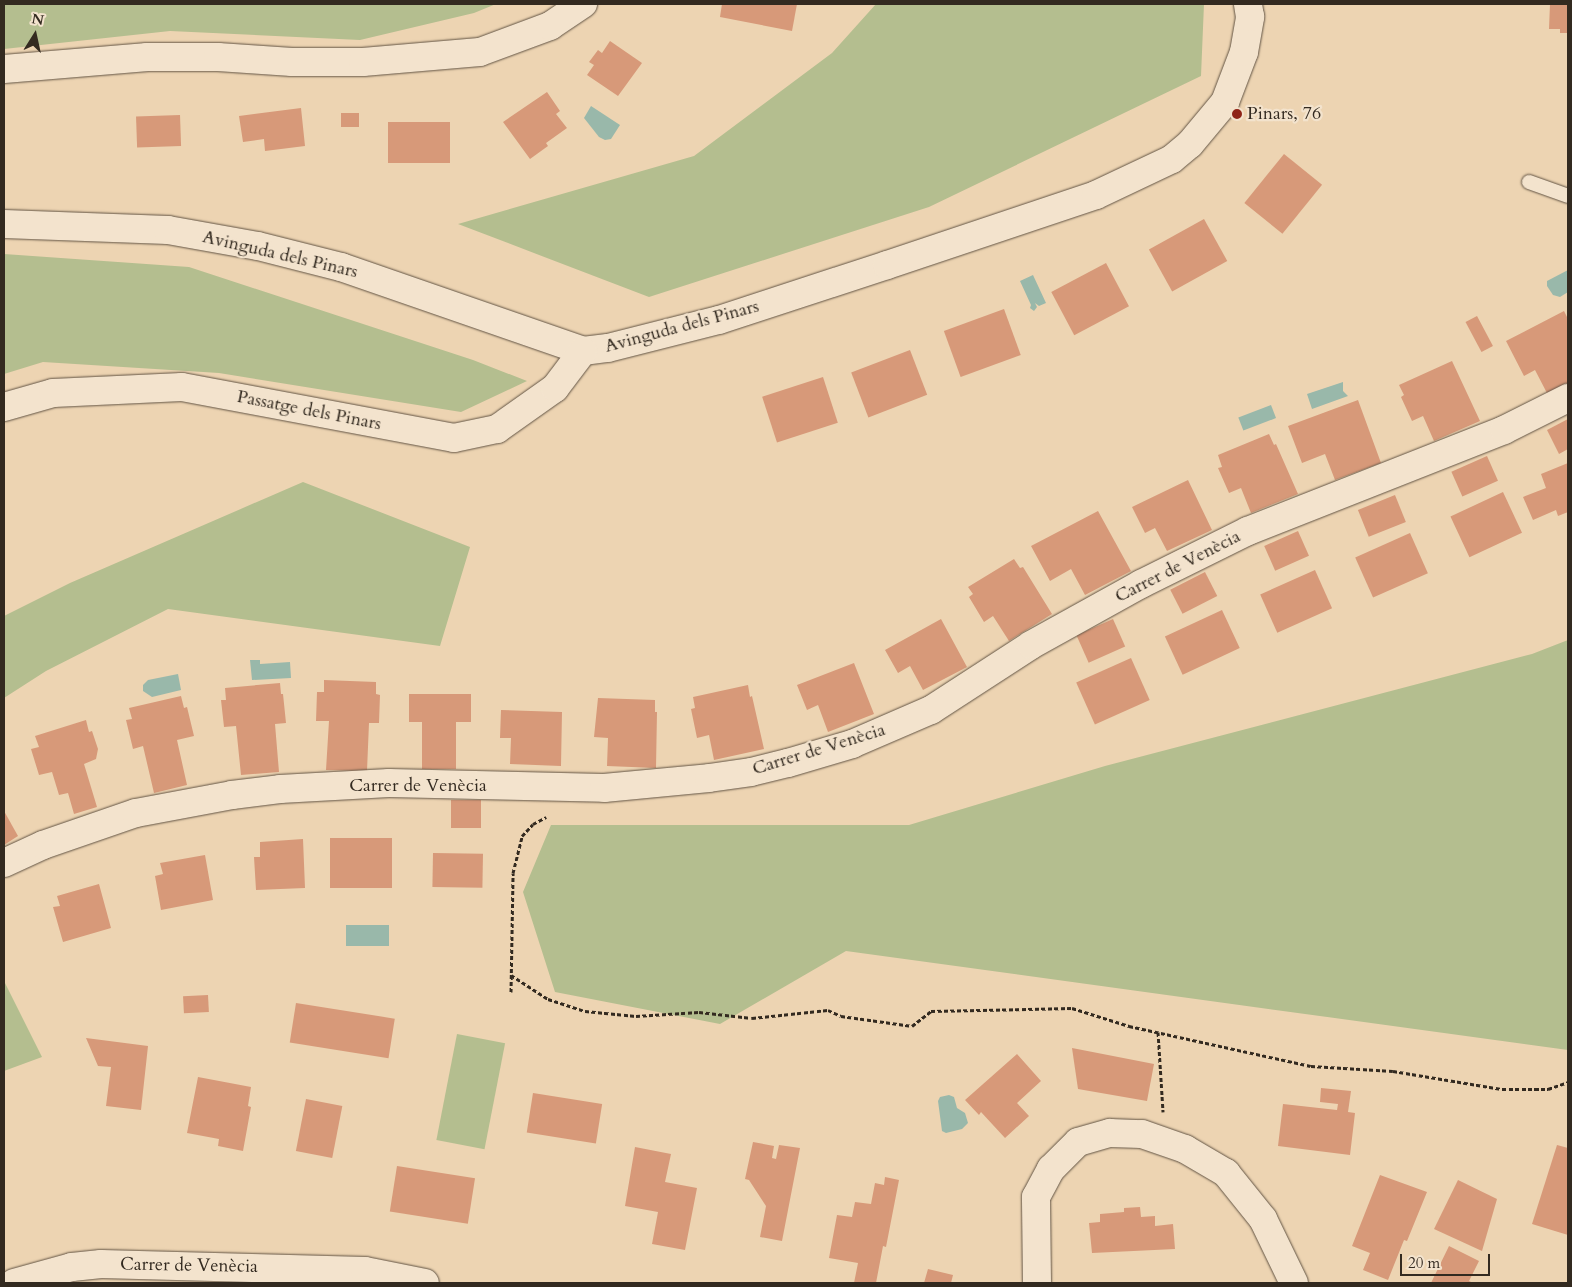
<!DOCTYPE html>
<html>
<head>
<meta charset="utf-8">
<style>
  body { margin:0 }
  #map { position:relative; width:1572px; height:1287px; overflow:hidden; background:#edd4b2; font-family:Cardo,serif }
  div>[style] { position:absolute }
  .green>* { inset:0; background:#b4be8f; transform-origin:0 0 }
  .water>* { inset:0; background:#99b8aa; transform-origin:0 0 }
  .building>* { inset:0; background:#d79979; transform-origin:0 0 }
  .path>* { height:3px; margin-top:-1.5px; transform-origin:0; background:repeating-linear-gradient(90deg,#332a20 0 4px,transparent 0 6.5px) }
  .roads { filter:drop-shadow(0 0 1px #625444) drop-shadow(0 0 1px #625444) }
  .service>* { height:14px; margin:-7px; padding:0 7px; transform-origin:7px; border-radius:7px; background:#f3e3cd }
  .minor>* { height:28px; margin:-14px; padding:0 14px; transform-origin:14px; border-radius:14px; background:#f3e3cd }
  .dots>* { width:14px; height:14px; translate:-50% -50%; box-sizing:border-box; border:2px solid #f3e3cd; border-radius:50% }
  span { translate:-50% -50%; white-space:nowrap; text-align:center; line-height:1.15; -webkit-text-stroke:4.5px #f3e3cd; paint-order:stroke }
  .poi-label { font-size:18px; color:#332a20 }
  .left { translate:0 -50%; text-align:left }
  .street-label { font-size:18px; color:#332a20 }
  .frame { position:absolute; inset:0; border:5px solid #332a20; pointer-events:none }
  .north { position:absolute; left:10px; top:10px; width:50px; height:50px; -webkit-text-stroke:4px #f3e3cd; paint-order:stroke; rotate:10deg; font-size:14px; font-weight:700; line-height:20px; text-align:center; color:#332a20 }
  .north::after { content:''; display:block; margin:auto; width:18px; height:22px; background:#332a20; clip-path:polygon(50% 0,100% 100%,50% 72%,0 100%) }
  .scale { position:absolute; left:1400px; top:1254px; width:90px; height:22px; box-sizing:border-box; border:2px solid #332a20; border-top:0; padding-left:6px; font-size:15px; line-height:18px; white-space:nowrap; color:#332a20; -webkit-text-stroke:4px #f3e3cd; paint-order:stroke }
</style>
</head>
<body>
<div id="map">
  <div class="green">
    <i style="clip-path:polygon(4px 4px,496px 4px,474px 13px,360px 40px,170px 31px,4px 49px)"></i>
    <i style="clip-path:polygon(876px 4px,1204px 4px,1201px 76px,929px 207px,649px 297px,458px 224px,694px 156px,832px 53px)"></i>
    <i style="clip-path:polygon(4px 254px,189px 267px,473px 360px,527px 381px,461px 412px,219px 373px,43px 362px,4px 374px)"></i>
    <i style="clip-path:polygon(303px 482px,470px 547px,440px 646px,168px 609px,46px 671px,4px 698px,4px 616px,70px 583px)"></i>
    <i style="clip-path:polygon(1568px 640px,1568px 1050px,846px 951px,720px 1024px,555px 992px,523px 892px,551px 825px,909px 825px,1105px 766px,1532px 654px)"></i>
    <i style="clip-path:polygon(4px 981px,42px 1057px,4px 1071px)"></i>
    <i style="left:457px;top:1034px;width:49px;height:108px;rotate:11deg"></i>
  </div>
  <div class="water">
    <i style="clip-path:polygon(591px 106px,620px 125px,611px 139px,605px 140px,599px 137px,584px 118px)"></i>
    <i style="clip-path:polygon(1568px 270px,1568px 292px,1560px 297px,1553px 295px,1547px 286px,1547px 281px)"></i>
    <i style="clip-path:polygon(1033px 275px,1046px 303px,1039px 306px,1035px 303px,1037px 307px,1034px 311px,1030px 308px,1031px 305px,1020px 281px)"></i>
    <i style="clip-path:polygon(1343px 382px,1343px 391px,1348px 396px,1312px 409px,1307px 394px)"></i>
    <i style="left:1271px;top:405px;width:14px;height:35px;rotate:69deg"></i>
    <i style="clip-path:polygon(250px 660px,260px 660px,260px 664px,290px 662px,291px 678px,252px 680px)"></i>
    <i style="clip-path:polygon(178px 674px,181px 690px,152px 697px,143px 691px,143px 685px,148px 680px)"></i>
    <i style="left:346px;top:925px;width:43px;height:21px"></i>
    <i style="clip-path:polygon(949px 1095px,954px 1097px,957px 1108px,965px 1113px,968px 1123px,962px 1129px,946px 1133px,942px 1131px,938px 1101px,940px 1097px)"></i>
  </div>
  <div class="building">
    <i style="clip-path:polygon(722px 4px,797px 4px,792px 31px,720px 17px)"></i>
    <i style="clip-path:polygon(1550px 4px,1568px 4px,1568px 33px,1560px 33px,1560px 29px,1549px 29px)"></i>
    <i style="clip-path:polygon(610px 41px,642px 63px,618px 96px,587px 75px,594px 65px,589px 62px,598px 50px,602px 53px)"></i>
    <i style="clip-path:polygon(547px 92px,560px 111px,556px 114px,567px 128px,546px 143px,548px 146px,530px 159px,503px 122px)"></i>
    <i style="clip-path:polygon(301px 108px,305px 146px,265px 151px,264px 139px,243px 142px,239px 116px)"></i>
    <i style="left:341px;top:113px;width:18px;height:14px"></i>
    <i style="left:180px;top:115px;width:31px;height:44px;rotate:88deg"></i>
    <i style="left:450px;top:122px;width:41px;height:62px;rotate:90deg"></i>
    <i style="left:1284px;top:154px;width:49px;height:63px;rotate:39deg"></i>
    <i style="left:1204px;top:219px;width:48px;height:63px;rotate:61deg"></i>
    <i style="left:1106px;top:263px;width:49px;height:62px;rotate:62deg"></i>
    <i style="left:1004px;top:309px;width:49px;height:64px;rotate:70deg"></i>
    <i style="clip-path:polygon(1564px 311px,1568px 319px,1568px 385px,1548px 395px,1535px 370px,1524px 376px,1506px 341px)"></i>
    <i style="left:1477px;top:316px;width:34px;height:13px;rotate:62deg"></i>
    <i style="left:910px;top:350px;width:48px;height:63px;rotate:69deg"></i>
    <i style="clip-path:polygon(1452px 361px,1480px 421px,1434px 441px,1423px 416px,1412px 421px,1401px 397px,1404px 395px,1399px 385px)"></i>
    <i style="left:823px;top:377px;width:48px;height:64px;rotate:72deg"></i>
    <i style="clip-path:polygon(1358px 400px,1381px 463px,1335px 480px,1325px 454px,1302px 463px,1288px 426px)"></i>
    <i style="clip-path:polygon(1568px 419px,1568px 449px,1559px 454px,1547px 430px)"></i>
    <i style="clip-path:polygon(1269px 434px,1274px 445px,1276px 444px,1298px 494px,1251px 513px,1241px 488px,1229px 493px,1218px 468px,1222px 467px,1218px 455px)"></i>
    <i style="left:1487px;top:456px;width:27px;height:39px;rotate:66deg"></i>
    <i style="clip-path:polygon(1568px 463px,1568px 512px,1558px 516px,1556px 510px,1533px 520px,1523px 497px,1546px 488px,1541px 474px)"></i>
    <i style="clip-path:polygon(1188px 480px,1212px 530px,1167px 551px,1155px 528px,1145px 533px,1132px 507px)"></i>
    <i style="left:1503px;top:492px;width:45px;height:58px;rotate:65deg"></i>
    <i style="left:1395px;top:495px;width:29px;height:40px;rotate:68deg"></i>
    <i style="clip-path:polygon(1098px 511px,1131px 571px,1085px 595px,1071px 569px,1050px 581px,1031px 546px)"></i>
    <i style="left:1298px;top:531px;width:27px;height:37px;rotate:66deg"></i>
    <i style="left:1410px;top:533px;width:44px;height:60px;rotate:66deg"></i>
    <i style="clip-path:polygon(1014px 559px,1020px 568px,1023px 567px,1052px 614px,1009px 641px,993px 616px,984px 622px,969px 597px,973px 594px,968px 587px)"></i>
    <i style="left:1315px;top:570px;width:42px;height:60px;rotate:66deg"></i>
    <i style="left:1205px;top:572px;width:27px;height:39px;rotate:63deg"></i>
    <i style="left:1222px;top:610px;width:42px;height:63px;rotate:65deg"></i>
    <i style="clip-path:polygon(941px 619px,967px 667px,923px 690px,910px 666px,898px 673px,885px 650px)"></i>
    <i style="left:1113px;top:619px;width:30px;height:40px;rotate:66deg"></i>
    <i style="left:1131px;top:658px;width:46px;height:60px;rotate:66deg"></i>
    <i style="clip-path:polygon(854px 663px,874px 714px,828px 732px,818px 705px,807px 710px,797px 685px)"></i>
    <i style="clip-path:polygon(324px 680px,376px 682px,376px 694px,380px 695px,379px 723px,369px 723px,367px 771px,326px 770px,329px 721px,316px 721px,317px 692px,324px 692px)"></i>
    <i style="clip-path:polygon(280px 683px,281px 694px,283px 694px,286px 723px,275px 724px,279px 772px,241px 775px,236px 726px,224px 727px,221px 700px,226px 700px,225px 688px)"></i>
    <i style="clip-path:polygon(748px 685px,750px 697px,752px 696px,764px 749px,714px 760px,709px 735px,697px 738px,691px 709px,695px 708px,693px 697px)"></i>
    <i style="clip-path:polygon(409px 694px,471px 694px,471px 722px,456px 722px,456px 769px,422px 769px,422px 722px,409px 722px)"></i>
    <i style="clip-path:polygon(181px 696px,184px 708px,187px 707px,194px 736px,177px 740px,187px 785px,154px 793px,143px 746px,133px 749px,126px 720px,132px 719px,129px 708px)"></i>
    <i style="clip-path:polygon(598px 698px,655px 700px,655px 712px,657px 712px,656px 768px,607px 766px,608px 738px,594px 737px)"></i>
    <i style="clip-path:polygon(501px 710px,562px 712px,561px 766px,510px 764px,511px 738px,500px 738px)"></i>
    <i style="clip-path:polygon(86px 720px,89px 732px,92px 731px,98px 749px,96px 759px,84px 764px,97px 807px,74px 814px,68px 793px,59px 795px,52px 772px,39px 775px,31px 749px,39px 747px,35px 736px)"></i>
    <i style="left:451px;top:800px;width:30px;height:28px"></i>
    <i style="clip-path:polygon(4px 811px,18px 836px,4px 845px)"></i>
    <i style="left:330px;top:838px;width:62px;height:50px"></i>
    <i style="clip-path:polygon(303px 839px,305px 888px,256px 890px,254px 857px,260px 857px,260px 842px)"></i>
    <i style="left:433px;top:853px;width:50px;height:34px;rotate:1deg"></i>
    <i style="clip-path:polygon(205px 855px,213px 900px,161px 910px,155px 876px,163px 874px,160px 863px)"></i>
    <i style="clip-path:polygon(99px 884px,111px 928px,63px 942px,53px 907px,60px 906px,57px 896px)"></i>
    <i style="left:208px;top:995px;width:17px;height:25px;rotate:87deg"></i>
    <i style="left:296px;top:1003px;width:100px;height:40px;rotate:9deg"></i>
    <i style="clip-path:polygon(86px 1038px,148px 1046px,141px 1110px,106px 1106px,111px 1067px,98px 1066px)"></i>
    <i style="clip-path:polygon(1072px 1048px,1154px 1064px,1147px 1101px,1078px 1089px)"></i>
    <i style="clip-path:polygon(1017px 1054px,1041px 1081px,1017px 1103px,1029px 1116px,1005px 1138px,981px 1112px,979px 1115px,965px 1100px)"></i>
    <i style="clip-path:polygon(198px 1077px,251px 1087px,248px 1106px,251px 1107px,243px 1151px,218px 1146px,219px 1139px,187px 1133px)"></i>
    <i style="clip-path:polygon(1321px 1088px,1351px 1091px,1348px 1112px,1355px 1113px,1350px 1155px,1278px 1146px,1283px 1104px,1337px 1110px,1338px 1104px,1320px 1102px)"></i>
    <i style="left:533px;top:1093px;width:70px;height:40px;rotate:9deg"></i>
    <i style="left:306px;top:1099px;width:37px;height:53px;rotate:11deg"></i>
    <i style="clip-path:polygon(753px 1142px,774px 1146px,772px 1158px,776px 1159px,779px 1145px,800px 1148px,782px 1241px,760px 1237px,766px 1206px,749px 1180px,745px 1179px)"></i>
    <i style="clip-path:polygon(1557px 1145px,1568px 1148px,1568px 1235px,1532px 1224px)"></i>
    <i style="clip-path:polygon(635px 1147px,671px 1154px,665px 1182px,697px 1188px,685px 1250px,652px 1244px,658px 1212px,625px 1206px)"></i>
    <i style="left:397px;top:1166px;width:79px;height:46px;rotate:9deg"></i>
    <i style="clip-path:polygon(1380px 1175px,1427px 1192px,1407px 1241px,1404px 1240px,1388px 1280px,1363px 1270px,1370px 1253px,1352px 1246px)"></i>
    <i style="clip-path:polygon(885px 1177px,899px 1180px,886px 1247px,883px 1246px,876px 1283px,854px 1283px,858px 1263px,829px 1258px,837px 1215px,852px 1217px,855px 1202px,871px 1204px,875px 1183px,884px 1185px)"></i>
    <i style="clip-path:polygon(1458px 1180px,1497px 1199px,1482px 1251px,1434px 1229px)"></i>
    <i style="clip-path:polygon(1140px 1207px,1141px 1217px,1155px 1216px,1155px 1226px,1173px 1224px,1175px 1249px,1092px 1253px,1089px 1223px,1100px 1222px,1100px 1214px,1124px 1212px,1124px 1208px)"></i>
    <i style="clip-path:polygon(1449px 1246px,1479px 1261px,1469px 1281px,1473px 1283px,1431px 1283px)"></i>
    <i style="clip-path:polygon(928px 1269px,953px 1275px,951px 1283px,924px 1283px)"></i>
  </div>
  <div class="path">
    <i style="left:511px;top:975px;width:44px;rotate:33deg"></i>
    <i style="left:548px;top:999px;width:39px;rotate:18deg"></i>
    <i style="left:585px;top:1011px;width:51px;rotate:5.6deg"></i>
    <i style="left:636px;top:1016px;width:63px;rotate:-3.6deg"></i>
    <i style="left:699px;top:1012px;width:53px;rotate:6.5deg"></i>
    <i style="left:752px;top:1018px;width:76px;rotate:-6deg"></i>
    <i style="left:828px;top:1010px;width:14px;rotate:25deg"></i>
    <i style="left:841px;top:1016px;width:72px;rotate:8deg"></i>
    <i style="left:912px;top:1026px;width:24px;rotate:-38deg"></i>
    <i style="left:931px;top:1011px;width:141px;rotate:-1.2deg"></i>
    <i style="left:1072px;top:1008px;width:60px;rotate:17.5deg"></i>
    <i style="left:1129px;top:1026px;width:186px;rotate:12.4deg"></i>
    <i style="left:1311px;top:1066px;width:82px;rotate:3.5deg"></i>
    <i style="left:1393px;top:1071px;width:110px;rotate:9.4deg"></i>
    <i style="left:1502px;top:1089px;width:46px"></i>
    <i style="left:1548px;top:1089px;width:21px;rotate:-19deg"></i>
    <i style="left:511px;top:992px;width:119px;rotate:-89deg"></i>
    <i style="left:513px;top:873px;width:38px;rotate:-76deg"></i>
    <i style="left:522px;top:836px;width:16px;rotate:-47deg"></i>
    <i style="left:533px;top:824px;width:15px;rotate:-28deg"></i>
    <i style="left:1158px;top:1032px;width:80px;rotate:86.4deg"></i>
  </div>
  <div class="roads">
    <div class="service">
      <i style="left:1529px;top:182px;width:41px;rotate:19.7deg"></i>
    </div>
    <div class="minor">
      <i style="left:4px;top:69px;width:144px;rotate:-4.8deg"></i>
      <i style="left:147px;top:57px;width:71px"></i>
      <i style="left:218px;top:57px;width:74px;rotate:3.9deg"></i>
      <i style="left:292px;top:62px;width:71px"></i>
      <i style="left:363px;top:62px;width:117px;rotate:-4.9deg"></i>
      <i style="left:480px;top:52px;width:75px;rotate:-20.4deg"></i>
      <i style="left:550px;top:26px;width:40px;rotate:-34deg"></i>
      <i style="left:4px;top:224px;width:164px;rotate:2.1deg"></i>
      <i style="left:168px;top:230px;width:91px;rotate:10.1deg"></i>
      <i style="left:258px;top:246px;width:86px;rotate:14.2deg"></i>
      <i style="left:341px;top:267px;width:256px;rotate:19.1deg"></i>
      <i style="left:583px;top:351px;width:25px;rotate:-7deg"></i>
      <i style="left:608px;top:348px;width:114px;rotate:-14.2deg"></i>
      <i style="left:719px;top:320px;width:177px;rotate:-18.1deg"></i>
      <i style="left:887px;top:265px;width:220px;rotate:-18.5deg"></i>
      <i style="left:1096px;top:195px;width:84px;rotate:-25.3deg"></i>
      <i style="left:1172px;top:159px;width:23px;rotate:-40deg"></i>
      <i style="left:1190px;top:144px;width:55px;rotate:-50.2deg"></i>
      <i style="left:1225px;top:102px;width:53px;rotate:-69.2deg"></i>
      <i style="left:1244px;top:52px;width:36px;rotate:-80deg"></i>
      <i style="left:1250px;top:17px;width:13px;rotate:-99deg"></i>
      <i style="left:4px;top:407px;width:51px;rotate:-15.9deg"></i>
      <i style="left:53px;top:393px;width:129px;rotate:-2.7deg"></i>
      <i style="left:182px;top:387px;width:277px;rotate:10.6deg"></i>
      <i style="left:454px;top:438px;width:44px;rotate:-11.8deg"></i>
      <i style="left:497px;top:429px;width:71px;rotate:-35.3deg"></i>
      <i style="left:555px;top:388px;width:46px;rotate:-52.9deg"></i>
      <i style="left:4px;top:863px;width:43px;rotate:-24.8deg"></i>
      <i style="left:43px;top:845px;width:98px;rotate:-19deg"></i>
      <i style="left:136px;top:813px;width:98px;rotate:-10.6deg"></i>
      <i style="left:232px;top:795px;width:48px;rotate:-7.1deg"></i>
      <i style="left:280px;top:789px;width:109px;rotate:-3.2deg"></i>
      <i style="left:389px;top:783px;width:215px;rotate:1.3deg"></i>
      <i style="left:604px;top:788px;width:105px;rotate:-5.4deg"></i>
      <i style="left:709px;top:778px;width:42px;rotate:-8.1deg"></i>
      <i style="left:751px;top:772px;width:38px;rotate:-14deg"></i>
      <i style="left:788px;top:763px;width:67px;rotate:-16.5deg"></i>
      <i style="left:852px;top:744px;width:86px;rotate:-23.3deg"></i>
      <i style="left:931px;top:710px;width:119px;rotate:-33deg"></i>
      <i style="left:1031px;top:645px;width:126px;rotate:-29deg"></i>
      <i style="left:1141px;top:584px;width:119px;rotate:-26.4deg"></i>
      <i style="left:1248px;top:531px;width:275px;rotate:-21.5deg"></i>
      <i style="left:1504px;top:430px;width:72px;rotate:-26.6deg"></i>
      <i style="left:14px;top:1283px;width:60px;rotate:-15.4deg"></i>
      <i style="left:72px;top:1267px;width:29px;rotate:-6deg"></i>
      <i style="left:101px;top:1264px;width:264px;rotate:1.5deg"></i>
      <i style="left:365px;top:1271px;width:61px;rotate:11.3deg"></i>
      <i style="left:1037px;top:1283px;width:86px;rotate:-90.7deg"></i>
      <i style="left:1036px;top:1197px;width:32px;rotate:-62deg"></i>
      <i style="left:1051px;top:1169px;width:38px;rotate:-45deg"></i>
      <i style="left:1078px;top:1142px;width:33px;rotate:-16deg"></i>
      <i style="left:1110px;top:1133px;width:32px;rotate:2deg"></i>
      <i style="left:1142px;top:1134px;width:46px;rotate:19.2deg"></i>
      <i style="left:1185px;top:1149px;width:48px;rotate:30.3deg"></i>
      <i style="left:1226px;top:1173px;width:59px;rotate:51.2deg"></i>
      <i style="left:1263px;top:1219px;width:71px;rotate:64.2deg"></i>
    </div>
  </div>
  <div class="dots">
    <i style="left:1237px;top:114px;background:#8f2418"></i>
  </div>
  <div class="poi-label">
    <span class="left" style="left:1247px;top:114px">Pinars, 76</span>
  </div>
  <div class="street-label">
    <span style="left:280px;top:255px;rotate:13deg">Avinguda dels Pinars</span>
    <span style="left:682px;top:327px;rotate:-15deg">Avinguda dels Pinars</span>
    <span style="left:309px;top:411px;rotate:11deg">Passatge dels Pinars</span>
    <span style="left:1178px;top:567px;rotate:-27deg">Carrer de Venècia</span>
    <span style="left:819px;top:750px;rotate:-17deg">Carrer de Venècia</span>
    <span style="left:418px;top:786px">Carrer de Venècia</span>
    <span style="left:189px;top:1266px;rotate:1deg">Carrer de Venècia</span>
  </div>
  <div class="frame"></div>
  <div class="north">N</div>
  <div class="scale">20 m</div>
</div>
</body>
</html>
